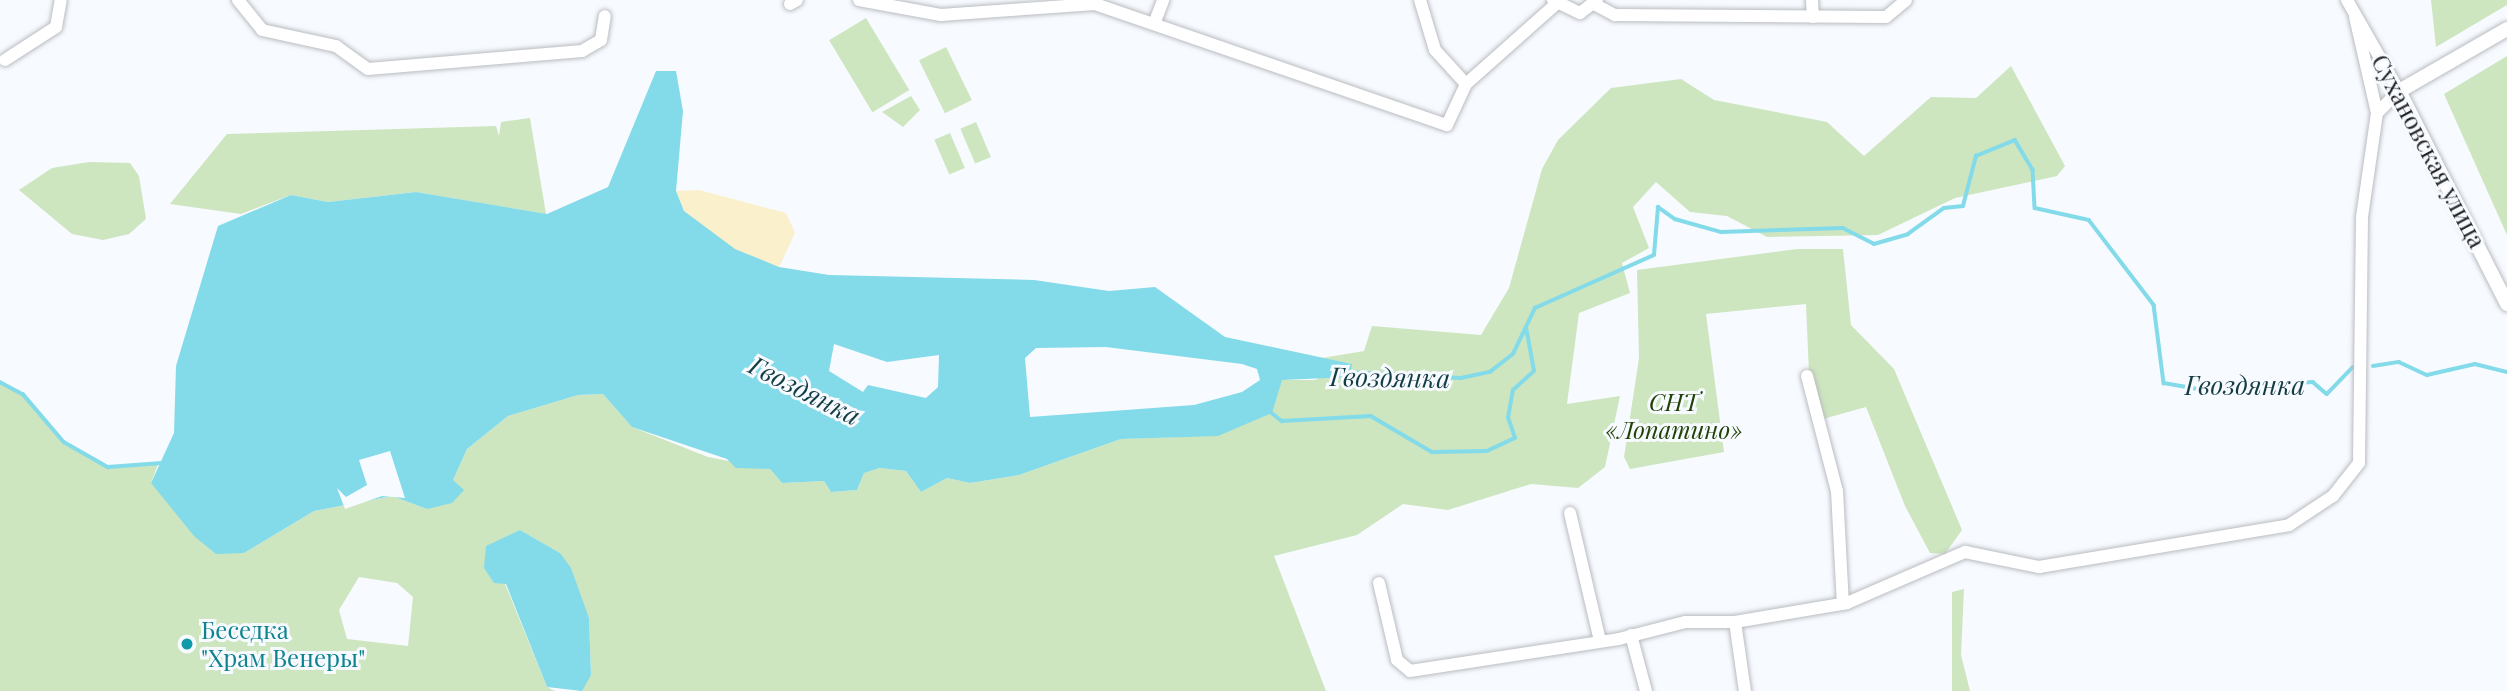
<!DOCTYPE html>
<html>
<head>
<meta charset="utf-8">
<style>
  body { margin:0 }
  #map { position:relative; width:2507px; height:691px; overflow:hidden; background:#f7faff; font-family:"Playfair Display",serif }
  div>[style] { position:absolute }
  .green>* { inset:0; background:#cde6bf; transform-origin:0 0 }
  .sand>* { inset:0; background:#faf0cb }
  .water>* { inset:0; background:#83dae9 }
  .pier>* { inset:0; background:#f7faff }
  .stream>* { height:3.5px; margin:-1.75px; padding:0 1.75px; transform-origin:1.75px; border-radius:1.75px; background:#83dae9 }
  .roads { filter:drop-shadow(0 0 2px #b9bcc0) drop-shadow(0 0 2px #b9bcc0) }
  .minor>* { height:12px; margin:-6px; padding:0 6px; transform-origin:6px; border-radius:6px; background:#fff }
  .tertiary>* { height:14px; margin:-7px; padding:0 7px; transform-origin:7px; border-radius:7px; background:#fff }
  .dots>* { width:19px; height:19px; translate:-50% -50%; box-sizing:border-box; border:4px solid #f7faff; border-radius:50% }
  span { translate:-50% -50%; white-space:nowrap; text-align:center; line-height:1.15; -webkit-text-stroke:6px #f7faff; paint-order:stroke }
  .street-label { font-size:24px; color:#212223 }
  .park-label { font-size:24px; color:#214206; font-style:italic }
  .culture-label { font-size:24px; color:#0d838f }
  .left { translate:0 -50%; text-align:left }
  .water-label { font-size:26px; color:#133c43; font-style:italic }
</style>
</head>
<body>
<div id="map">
  <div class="green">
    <i style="clip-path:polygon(2431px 0,2507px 0,2507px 5px,2436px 47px)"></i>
    <i style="left:866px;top:18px;width:84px;height:43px;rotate:59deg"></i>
    <i style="left:946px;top:47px;width:59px;height:30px;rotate:64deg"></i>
    <i style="clip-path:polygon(2507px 56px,2507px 235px,2444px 94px)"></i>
    <i style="clip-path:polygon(evenodd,2011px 66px,2065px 166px,2057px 176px,1955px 198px,1878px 235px,1767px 237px,1727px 216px,1690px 212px,1656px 182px,1633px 207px,1649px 248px,1622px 263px,1630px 293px,1579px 313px,1567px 404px,1620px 396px,1605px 467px,1578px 488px,1531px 484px,1448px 510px,1403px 504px,1357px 535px,1274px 556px,1326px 691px,579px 691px,591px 675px,589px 618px,560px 553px,520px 530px,505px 584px,547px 687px,555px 691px,0 691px,0 382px,23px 394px,64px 442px,108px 467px,158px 464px,151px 483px,244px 553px,314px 511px,392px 496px,427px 509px,453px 480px,467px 449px,508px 416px,578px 395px,603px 394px,632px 427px,708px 457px,770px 469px,782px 483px,824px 481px,831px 492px,857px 490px,864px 473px,880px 468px,906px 471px,921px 492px,947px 478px,970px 483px,1019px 475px,1121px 439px,1178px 437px,1282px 380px,1315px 380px,1351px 364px,1322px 358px,1364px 351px,1372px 326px,1481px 335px,1509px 288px,1542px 169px,1558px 140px,1611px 88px,1681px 79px,1714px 100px,1827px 122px,1864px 156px,1931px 97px,1976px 98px,2011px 66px,359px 577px,397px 583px,413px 597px,408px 646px,347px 639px,339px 610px,359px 577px)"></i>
    <i style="clip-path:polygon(911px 96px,920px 110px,903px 127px,882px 112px)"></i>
    <i style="clip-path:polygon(530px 118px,546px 214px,416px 192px,328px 202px,291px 195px,241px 214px,170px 204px,227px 134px,496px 126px,499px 136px,501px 122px)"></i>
    <i style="left:976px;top:122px;width:38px;height:17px;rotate:67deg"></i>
    <i style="left:950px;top:133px;width:38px;height:17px;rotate:67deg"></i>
    <i style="clip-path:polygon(89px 162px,130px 163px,139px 176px,146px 219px,129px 234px,103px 240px,72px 234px,19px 190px,52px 168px)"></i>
    <i style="clip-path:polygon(1797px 249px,1843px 249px,1851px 325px,1894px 369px,1962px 530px,1945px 554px,1930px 553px,1905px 506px,1866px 407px,1823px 419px,1809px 374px,1806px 304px,1706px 314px,1724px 452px,1630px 469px,1624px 457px,1639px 358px,1637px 270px)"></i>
    <i style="clip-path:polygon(1964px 589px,1961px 655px,1970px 691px,1952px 691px,1952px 592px)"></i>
  </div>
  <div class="sand">
    <i style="clip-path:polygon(699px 190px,786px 213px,795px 233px,779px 267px,734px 249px,684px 211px,676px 191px)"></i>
  </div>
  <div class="water">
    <i style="clip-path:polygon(evenodd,656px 71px,676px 71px,683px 111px,676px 191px,684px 211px,735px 249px,779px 267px,829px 275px,1034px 280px,1109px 291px,1155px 287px,1225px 337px,1352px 364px,1350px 377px,1282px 380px,1272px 413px,1218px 436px,1121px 439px,1019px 475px,970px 483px,947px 478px,921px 492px,906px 471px,880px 468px,864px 473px,857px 490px,831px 492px,824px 481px,782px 483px,770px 469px,736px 468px,727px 459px,632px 427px,603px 394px,578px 395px,508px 416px,467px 449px,453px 480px,464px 490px,452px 503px,427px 509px,392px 496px,314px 511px,244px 553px,216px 554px,194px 536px,151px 483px,174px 433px,176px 366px,218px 226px,291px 195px,328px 202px,416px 192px,547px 214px,608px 187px,656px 71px,834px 344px,887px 362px,939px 355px,938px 387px,926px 398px,868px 385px,863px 392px,829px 371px,834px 344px,656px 71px,1106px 347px,1242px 364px,1257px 369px,1260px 380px,1242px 392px,1194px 405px,1030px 417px,1025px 358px,1036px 348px,1106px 347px)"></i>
    <i style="clip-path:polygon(520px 530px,560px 553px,571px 568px,589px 618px,591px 675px,582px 691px,547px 687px,506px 584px,494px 583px,484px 568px,486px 546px)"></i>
  </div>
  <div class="pier">
    <i style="clip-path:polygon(390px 451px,405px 498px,382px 496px,345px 509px,337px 488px,346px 497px,367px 485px,359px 460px)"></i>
  </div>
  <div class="stream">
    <i style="left:2373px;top:366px;width:26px;rotate:-9deg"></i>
    <i style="left:2399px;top:362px;width:31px;rotate:25deg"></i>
    <i style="left:2427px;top:375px;width:49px;rotate:-12.9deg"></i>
    <i style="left:2475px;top:364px;width:33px;rotate:14deg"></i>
    <i style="left:1348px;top:372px;width:113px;rotate:3deg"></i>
    <i style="left:1461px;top:378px;width:30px;rotate:-12deg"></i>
    <i style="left:1490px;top:372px;width:29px;rotate:-38deg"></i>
    <i style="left:1513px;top:354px;width:51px;rotate:-64.4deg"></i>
    <i style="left:1535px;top:308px;width:130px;rotate:-24deg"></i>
    <i style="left:1654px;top:255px;width:48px;rotate:-85.2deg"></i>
    <i style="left:1658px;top:207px;width:21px;rotate:35deg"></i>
    <i style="left:1675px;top:219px;width:48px;rotate:15.8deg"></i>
    <i style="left:1721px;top:232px;width:122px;rotate:-1.9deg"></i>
    <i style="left:1843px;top:228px;width:35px;rotate:27deg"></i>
    <i style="left:1874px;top:244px;width:35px;rotate:-16deg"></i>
    <i style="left:1908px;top:234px;width:44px;rotate:-35.8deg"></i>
    <i style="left:1944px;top:208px;width:19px;rotate:-6deg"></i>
    <i style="left:1963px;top:206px;width:52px;rotate:-75.4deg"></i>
    <i style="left:1976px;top:156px;width:42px;rotate:-22.3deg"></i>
    <i style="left:2015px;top:140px;width:35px;rotate:59deg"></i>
    <i style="left:2033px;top:170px;width:38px;rotate:87deg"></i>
    <i style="left:2035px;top:208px;width:55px;rotate:12.5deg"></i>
    <i style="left:2089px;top:220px;width:107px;rotate:52.6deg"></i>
    <i style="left:2154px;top:305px;width:79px;rotate:82.7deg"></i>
    <i style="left:2164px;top:383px;width:34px;rotate:10deg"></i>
    <i style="left:2197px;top:389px;width:116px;rotate:-3.5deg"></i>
    <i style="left:2313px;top:382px;width:18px;rotate:41deg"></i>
    <i style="left:2327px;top:394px;width:37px;rotate:-46deg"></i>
    <i style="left:0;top:382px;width:26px;rotate:28deg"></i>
    <i style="left:23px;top:394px;width:63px;rotate:49.5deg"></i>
    <i style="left:64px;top:442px;width:51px;rotate:29.6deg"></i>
    <i style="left:108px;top:467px;width:54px;rotate:-4.2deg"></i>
    <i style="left:1272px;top:413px;width:13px;rotate:39deg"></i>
    <i style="left:1282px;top:421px;width:89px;rotate:-3.2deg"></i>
    <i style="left:1371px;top:416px;width:71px;rotate:30.5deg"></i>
    <i style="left:1432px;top:452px;width:55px;rotate:-1deg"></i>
    <i style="left:1487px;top:451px;width:31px;rotate:-25deg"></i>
    <i style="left:1515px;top:438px;width:21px;rotate:-109deg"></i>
    <i style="left:1508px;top:418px;width:28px;rotate:-80deg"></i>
    <i style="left:1513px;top:390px;width:28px;rotate:-42deg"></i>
    <i style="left:1534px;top:371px;width:44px;rotate:-100.5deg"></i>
  </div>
  <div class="roads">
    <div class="minor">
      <i style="left:238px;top:0;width:38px;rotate:51deg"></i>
      <i style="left:262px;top:30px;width:76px;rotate:12.2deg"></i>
      <i style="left:336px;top:46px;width:39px;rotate:36deg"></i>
      <i style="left:368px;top:69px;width:215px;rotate:-4.8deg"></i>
      <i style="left:582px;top:51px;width:22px;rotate:-30deg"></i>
      <i style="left:601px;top:40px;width:24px;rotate:-81deg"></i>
      <i style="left:859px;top:0;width:83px;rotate:10.4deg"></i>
      <i style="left:941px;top:15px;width:154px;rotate:-4.1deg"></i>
      <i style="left:1095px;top:4px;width:372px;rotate:19deg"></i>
      <i style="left:1447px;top:125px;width:45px;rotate:-65.1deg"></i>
      <i style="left:1466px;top:84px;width:120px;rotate:-41.6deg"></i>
      <i style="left:1420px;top:0;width:52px;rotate:73.3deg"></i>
      <i style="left:1435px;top:50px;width:46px;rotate:47.6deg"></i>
      <i style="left:1553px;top:0;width:30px;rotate:26deg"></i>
      <i style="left:1580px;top:13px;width:21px;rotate:-37deg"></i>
      <i style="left:1812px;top:0;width:17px;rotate:87deg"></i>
      <i style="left:2347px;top:0;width:105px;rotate:60.3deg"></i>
      <i style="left:2399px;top:91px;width:31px;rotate:135deg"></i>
      <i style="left:2377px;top:113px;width:98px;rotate:-102.9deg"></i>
      <i style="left:790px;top:4px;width:8px;rotate:-30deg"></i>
      <i style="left:1594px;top:4px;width:24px;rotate:28deg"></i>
      <i style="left:1615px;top:15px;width:271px;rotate:0.4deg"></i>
      <i style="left:1886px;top:17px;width:26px;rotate:-40deg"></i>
      <i style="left:1154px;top:24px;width:26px;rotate:-69deg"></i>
      <i style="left:5px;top:60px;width:61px;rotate:-32.9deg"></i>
      <i style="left:56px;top:27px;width:27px;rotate:-80deg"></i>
      <i style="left:1807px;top:376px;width:119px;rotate:75.4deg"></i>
      <i style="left:1837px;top:491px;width:113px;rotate:87deg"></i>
      <i style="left:1570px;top:513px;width:131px;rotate:76.8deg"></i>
      <i style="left:1379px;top:583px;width:79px;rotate:76.8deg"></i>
      <i style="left:1397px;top:660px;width:17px;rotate:40deg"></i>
      <i style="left:1410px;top:671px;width:211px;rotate:-8.7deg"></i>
      <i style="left:1619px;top:639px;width:68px;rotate:-14.4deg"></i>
      <i style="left:1685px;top:622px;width:50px"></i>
      <i style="left:1735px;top:622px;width:114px;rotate:-9.6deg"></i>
      <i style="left:1847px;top:603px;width:129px;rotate:-23.4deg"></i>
      <i style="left:1965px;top:552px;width:76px;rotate:11.5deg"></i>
      <i style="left:2039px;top:567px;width:254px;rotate:-9.5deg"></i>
      <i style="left:2289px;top:525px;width:53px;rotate:-33.4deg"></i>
      <i style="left:2333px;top:496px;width:42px;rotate:-51.8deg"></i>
      <i style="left:2359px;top:463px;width:246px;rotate:-89.3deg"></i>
      <i style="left:2362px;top:217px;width:105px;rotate:-81.8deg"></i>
      <i style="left:1735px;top:622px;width:70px;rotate:81.8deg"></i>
      <i style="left:1631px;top:635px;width:58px;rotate:75deg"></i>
    </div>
    <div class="tertiary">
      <i style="left:2507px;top:29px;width:125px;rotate:150.1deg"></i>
      <i style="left:2399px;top:91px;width:239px;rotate:63.1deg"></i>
    </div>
  </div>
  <div class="dots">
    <i style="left:187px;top:644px;background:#0f9aa8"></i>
  </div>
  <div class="street-label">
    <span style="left:2429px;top:151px;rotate:62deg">Сухановская улица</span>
  </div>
  <div class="park-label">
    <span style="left:1674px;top:416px">СНТ<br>«Лопатино»</span>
  </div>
  <div class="culture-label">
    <span class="left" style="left:201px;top:644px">Беседка<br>"Храм Венеры"</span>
  </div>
  <div class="water-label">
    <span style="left:1390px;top:377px;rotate:1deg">Гвоздянка</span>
    <span style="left:2245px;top:385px">Гвоздянка</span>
    <span style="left:805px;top:390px;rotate:27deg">Гвоздянка</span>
  </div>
</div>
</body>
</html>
